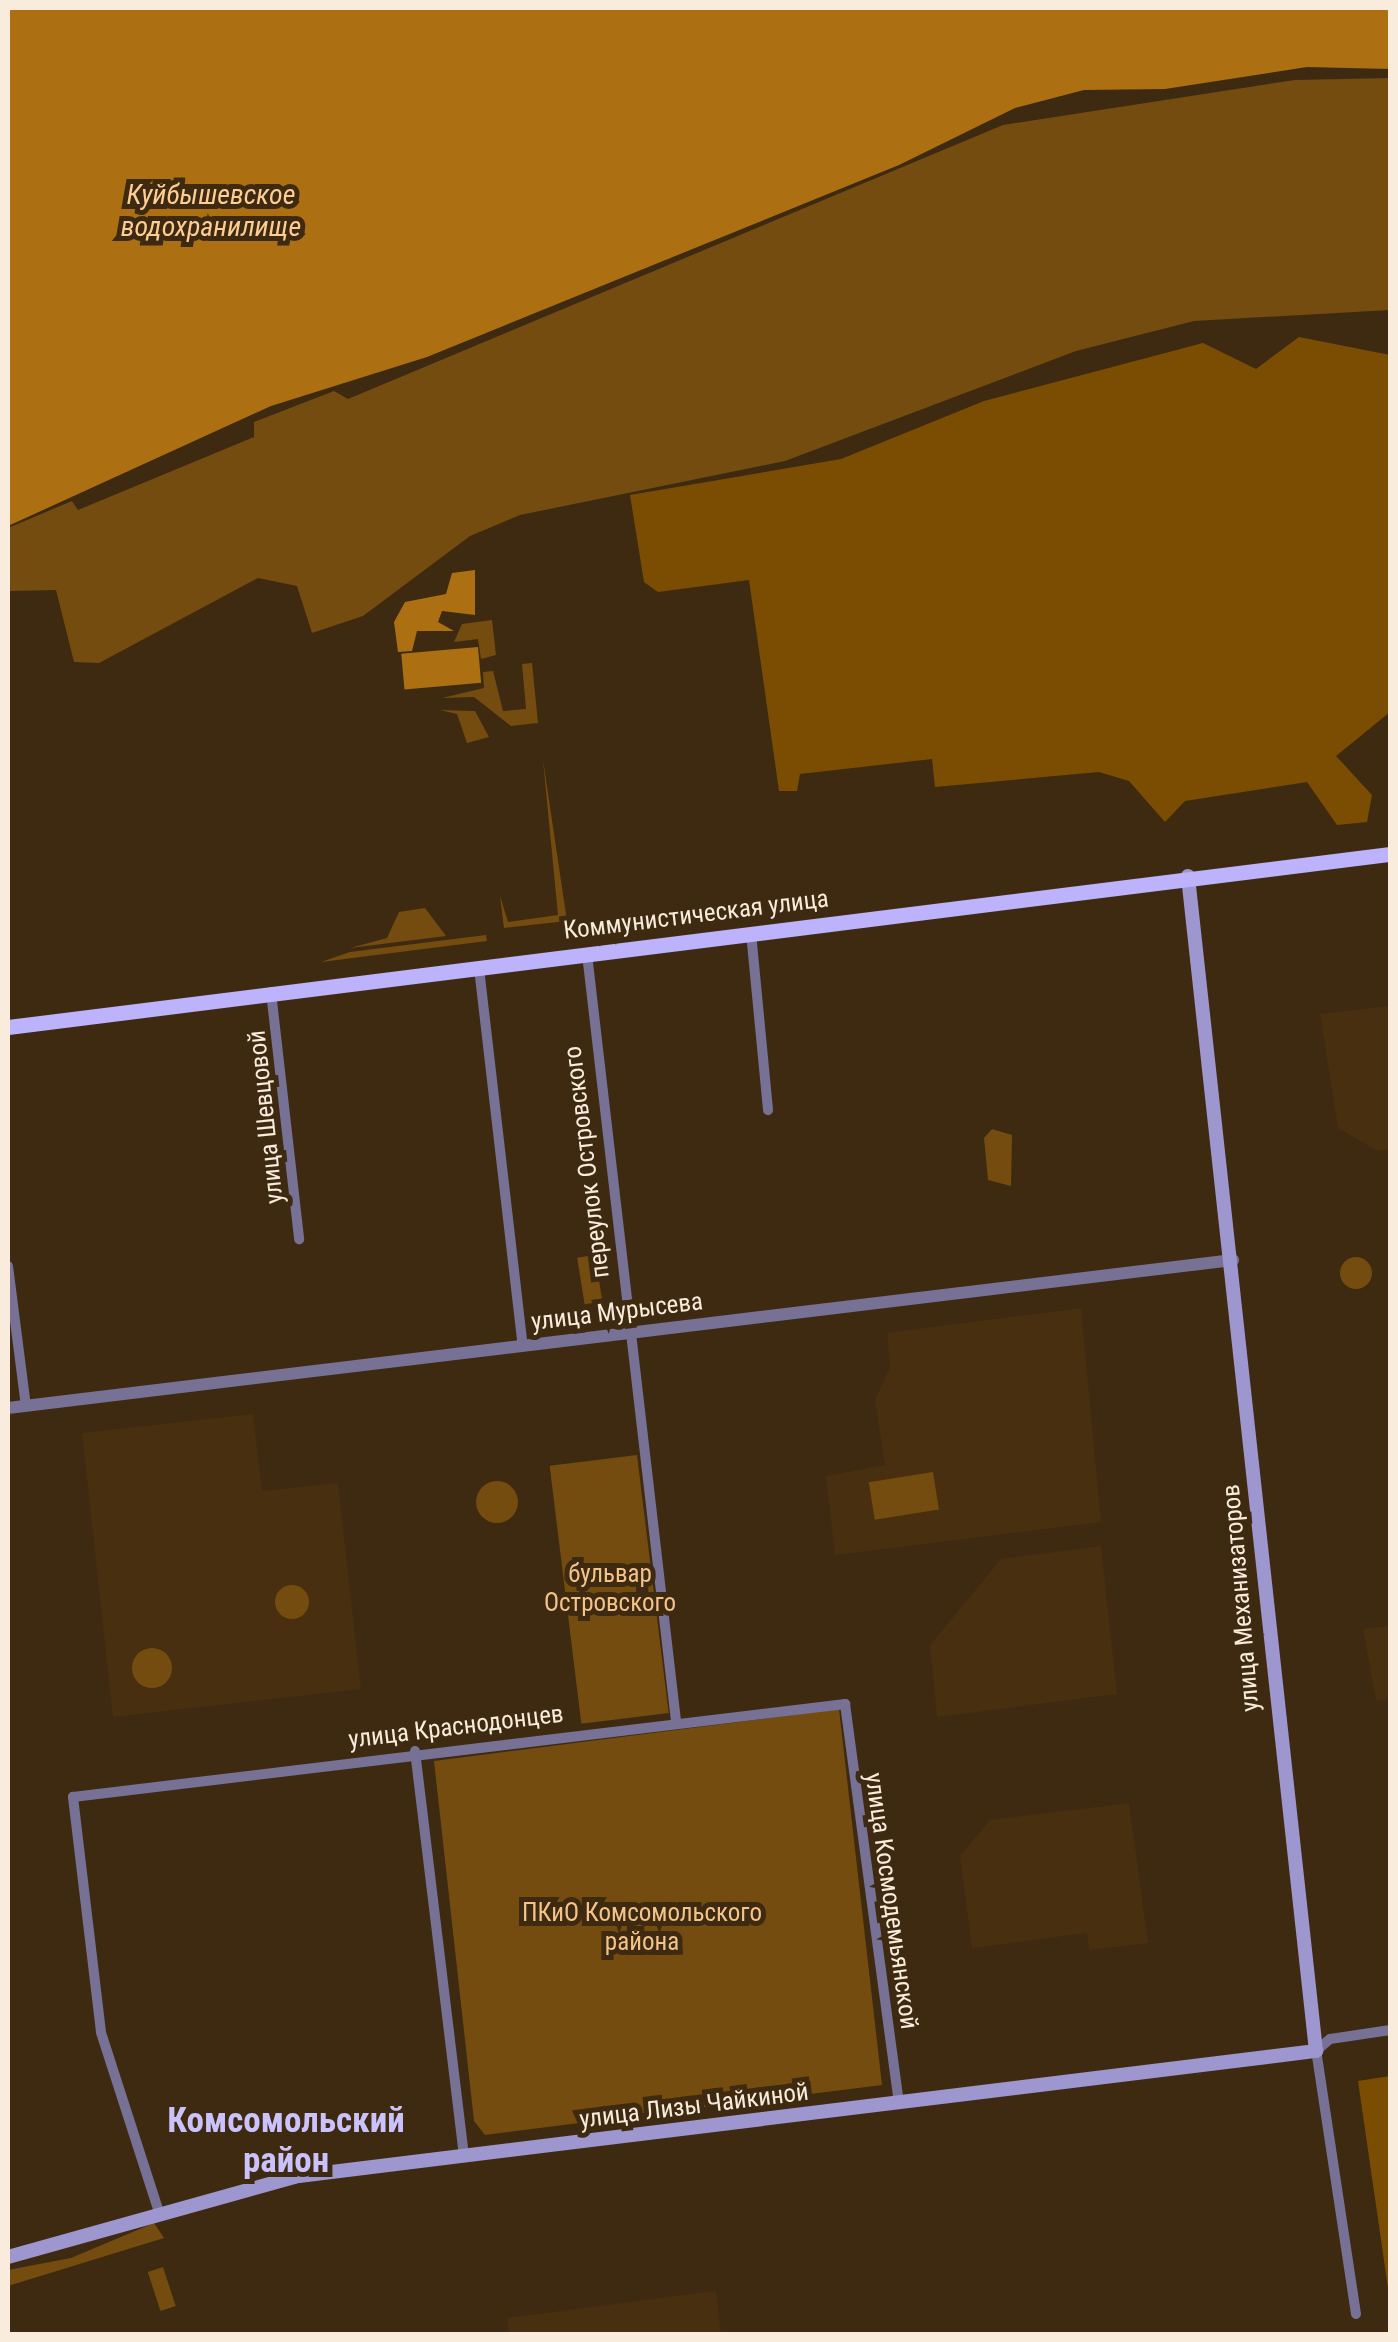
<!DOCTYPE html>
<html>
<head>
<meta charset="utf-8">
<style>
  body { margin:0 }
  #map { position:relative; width:1398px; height:2342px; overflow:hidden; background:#3e2a11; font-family:"Roboto Condensed",sans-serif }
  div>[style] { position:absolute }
  .built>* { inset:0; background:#482f0f }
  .green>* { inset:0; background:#744c0f; transform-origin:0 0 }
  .round { border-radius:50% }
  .forest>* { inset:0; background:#7a4d03 }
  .water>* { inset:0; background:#ac7013; transform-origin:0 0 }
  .minor>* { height:10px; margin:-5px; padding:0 5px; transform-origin:5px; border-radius:5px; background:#767195 }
  .tertiary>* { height:12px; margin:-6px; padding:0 6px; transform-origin:6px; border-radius:6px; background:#767195 }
  .secondary>* { height:14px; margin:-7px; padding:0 7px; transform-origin:7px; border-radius:7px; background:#9e96cf }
  .primary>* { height:15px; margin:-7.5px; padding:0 7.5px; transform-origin:7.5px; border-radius:7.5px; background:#bdb2fc }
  span { translate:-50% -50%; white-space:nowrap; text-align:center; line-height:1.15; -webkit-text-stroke:10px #3e2a11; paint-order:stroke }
  .street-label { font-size:25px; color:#f9ecdd }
  .park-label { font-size:25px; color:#f3c38a }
  .water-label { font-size:28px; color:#fdcd94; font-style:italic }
  .district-label { font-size:35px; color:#c9c2fb; font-weight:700 }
  .frame { position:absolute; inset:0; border:10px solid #f9ecdd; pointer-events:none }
</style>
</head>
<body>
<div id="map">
  <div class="built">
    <i style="clip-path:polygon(1390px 1006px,1390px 1149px,1378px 1151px,1338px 1128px,1320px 1014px)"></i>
    <i style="clip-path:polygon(1081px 1308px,1101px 1522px,835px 1555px,826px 1476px,885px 1465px,875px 1400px,890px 1368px,887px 1333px)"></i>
    <i style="clip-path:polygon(253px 1414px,262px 1491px,338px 1483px,361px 1689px,113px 1717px,82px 1433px)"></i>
    <i style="clip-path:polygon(1101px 1546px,1117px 1694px,937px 1717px,930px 1645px,1001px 1559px)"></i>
    <i style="clip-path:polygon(1390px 1626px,1390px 1699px,1376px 1701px,1363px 1629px)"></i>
    <i style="clip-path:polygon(1129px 1803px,1148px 1943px,1089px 1950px,1087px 1933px,972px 1948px,960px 1856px,990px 1820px)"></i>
    <i style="clip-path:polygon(716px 2291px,721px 2334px,509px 2334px,507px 2318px)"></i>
  </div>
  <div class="green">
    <i style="clip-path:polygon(1390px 78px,1390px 310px,1194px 321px,1076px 351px,785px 461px,520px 515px,470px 536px,363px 616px,312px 633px,297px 586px,258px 578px,99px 663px,74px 662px,56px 590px,8px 591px,8px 528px,72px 501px,78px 510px,254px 437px,254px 422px,334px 391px,348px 399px,1003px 125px,1295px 80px)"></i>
    <i style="clip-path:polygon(492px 620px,496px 655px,481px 659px,478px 639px,454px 642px,462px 624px)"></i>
    <i style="clip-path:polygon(532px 663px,538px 723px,511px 726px,474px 697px,442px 698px,484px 688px,483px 672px,493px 671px,503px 711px,526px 709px,522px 664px)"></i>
    <i style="clip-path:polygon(440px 710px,475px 711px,489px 737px,467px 743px,457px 714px)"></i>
    <i style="clip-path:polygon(543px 760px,567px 921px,504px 928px,500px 896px,508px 922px,558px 915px)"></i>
    <i style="clip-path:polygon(425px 908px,446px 936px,350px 948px,387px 938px,399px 912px)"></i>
    <i style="clip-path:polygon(486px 935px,487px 941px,321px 962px,350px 952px)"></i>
    <i style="clip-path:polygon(992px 1129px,1012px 1135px,1011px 1186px,988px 1180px,984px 1138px)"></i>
    <i style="left:595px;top:1255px;width:47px;height:18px;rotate:81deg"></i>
    <i class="round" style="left:1340px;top:1257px;width:32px;height:32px"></i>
    <i style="left:637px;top:1455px;width:260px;height:88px;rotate:83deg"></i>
    <i style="left:933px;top:1472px;width:38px;height:65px;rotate:81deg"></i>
    <i class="round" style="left:476px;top:1481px;width:42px;height:42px"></i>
    <i class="round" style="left:275px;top:1585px;width:34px;height:34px"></i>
    <i class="round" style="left:132px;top:1648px;width:40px;height:40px"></i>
    <i style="clip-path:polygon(839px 1709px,882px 2085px,485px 2135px,474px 2121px,434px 1761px)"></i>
    <i style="clip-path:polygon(154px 2223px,164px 2238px,8px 2286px,8px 2270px,71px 2258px)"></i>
    <i style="left:163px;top:2267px;width:41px;height:16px;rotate:72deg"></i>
  </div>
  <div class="forest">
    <i style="clip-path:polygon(1299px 337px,1390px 355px,1390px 712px,1336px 756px,1372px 795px,1367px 822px,1337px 825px,1307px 782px,1185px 801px,1165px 822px,1129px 781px,1099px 772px,935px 787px,932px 759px,800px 774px,797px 791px,779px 791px,749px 580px,658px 592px,644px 582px,630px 495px,841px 459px,984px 401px,1203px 343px,1256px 369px)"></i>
    <i style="clip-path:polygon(1390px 2076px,1390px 2302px,1358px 2081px)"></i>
  </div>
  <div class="water">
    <i style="clip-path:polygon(8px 8px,1390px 8px,1390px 69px,1307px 67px,1165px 89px,1084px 90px,1015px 108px,899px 165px,427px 357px,271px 406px,8px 526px)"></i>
    <i style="clip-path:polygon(475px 570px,475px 615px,442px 611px,438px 622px,454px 631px,417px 631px,412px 651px,398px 652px,394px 622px,405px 602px,446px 594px,452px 573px)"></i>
    <i style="left:478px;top:647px;width:36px;height:77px;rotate:85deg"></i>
  </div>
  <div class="minor">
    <i style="left:751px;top:933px;width:178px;rotate:84.5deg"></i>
    <i style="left:587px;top:954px;width:772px;rotate:83.38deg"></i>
    <i style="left:479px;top:968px;width:381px;rotate:83.4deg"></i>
    <i style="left:271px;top:992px;width:249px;rotate:83.5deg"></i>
    <i style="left:8px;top:1266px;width:141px;rotate:82.7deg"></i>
    <i style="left:415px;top:1751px;width:408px;rotate:83.1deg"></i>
    <i style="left:158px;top:2209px;width:186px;rotate:-107.9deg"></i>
    <i style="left:101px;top:2032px;width:237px;rotate:-96.8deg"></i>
    <i style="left:73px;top:1797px;width:778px;rotate:-6.87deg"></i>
    <i style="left:845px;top:1704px;width:403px;rotate:82.3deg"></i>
    <i style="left:1356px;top:2314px;width:266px;rotate:-98.6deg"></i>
    <i style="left:1316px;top:2051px;width:18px;rotate:-41deg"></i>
    <i style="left:1330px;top:2039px;width:61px;rotate:-8.5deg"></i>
  </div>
  <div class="tertiary">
    <i style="left:8px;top:1408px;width:1234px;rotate:-6.89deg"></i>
  </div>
  <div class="secondary">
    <i style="left:8px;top:2257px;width:302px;rotate:-15.6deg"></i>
    <i style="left:299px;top:2176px;width:1025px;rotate:-7.01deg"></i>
    <i style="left:1316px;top:2051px;width:1182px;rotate:-96.22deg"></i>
  </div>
  <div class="primary">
    <i style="left:8px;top:1027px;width:1393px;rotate:-7.14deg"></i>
  </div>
  <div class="street-label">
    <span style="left:696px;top:915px;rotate:-7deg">Коммунистическая улица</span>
    <span style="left:266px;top:1117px;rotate:-96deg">улица Шевцовой</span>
    <span style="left:587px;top:1162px;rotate:-97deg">переулок Островского</span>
    <span style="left:617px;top:1312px;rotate:-7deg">улица Мурысева</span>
    <span style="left:1241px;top:1598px;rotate:-95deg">улица Механизаторов</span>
    <span style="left:456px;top:1727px;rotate:-7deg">улица Краснодонцев</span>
    <span style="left:891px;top:1901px;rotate:82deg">улица Космодемьянской</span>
    <span style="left:694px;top:2106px;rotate:-7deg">улица Лизы Чайкиной</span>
  </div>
  <div class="park-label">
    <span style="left:610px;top:1589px">бульвар<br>Островского</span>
    <span style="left:642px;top:1928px">ПКиО Комсомольского<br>района</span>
  </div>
  <div class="water-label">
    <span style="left:211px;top:211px">Куйбышевское<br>водохранилище</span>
  </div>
  <div class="district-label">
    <span style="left:286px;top:2141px">Комсомольский<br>район</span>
  </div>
  <div class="frame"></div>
</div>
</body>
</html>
